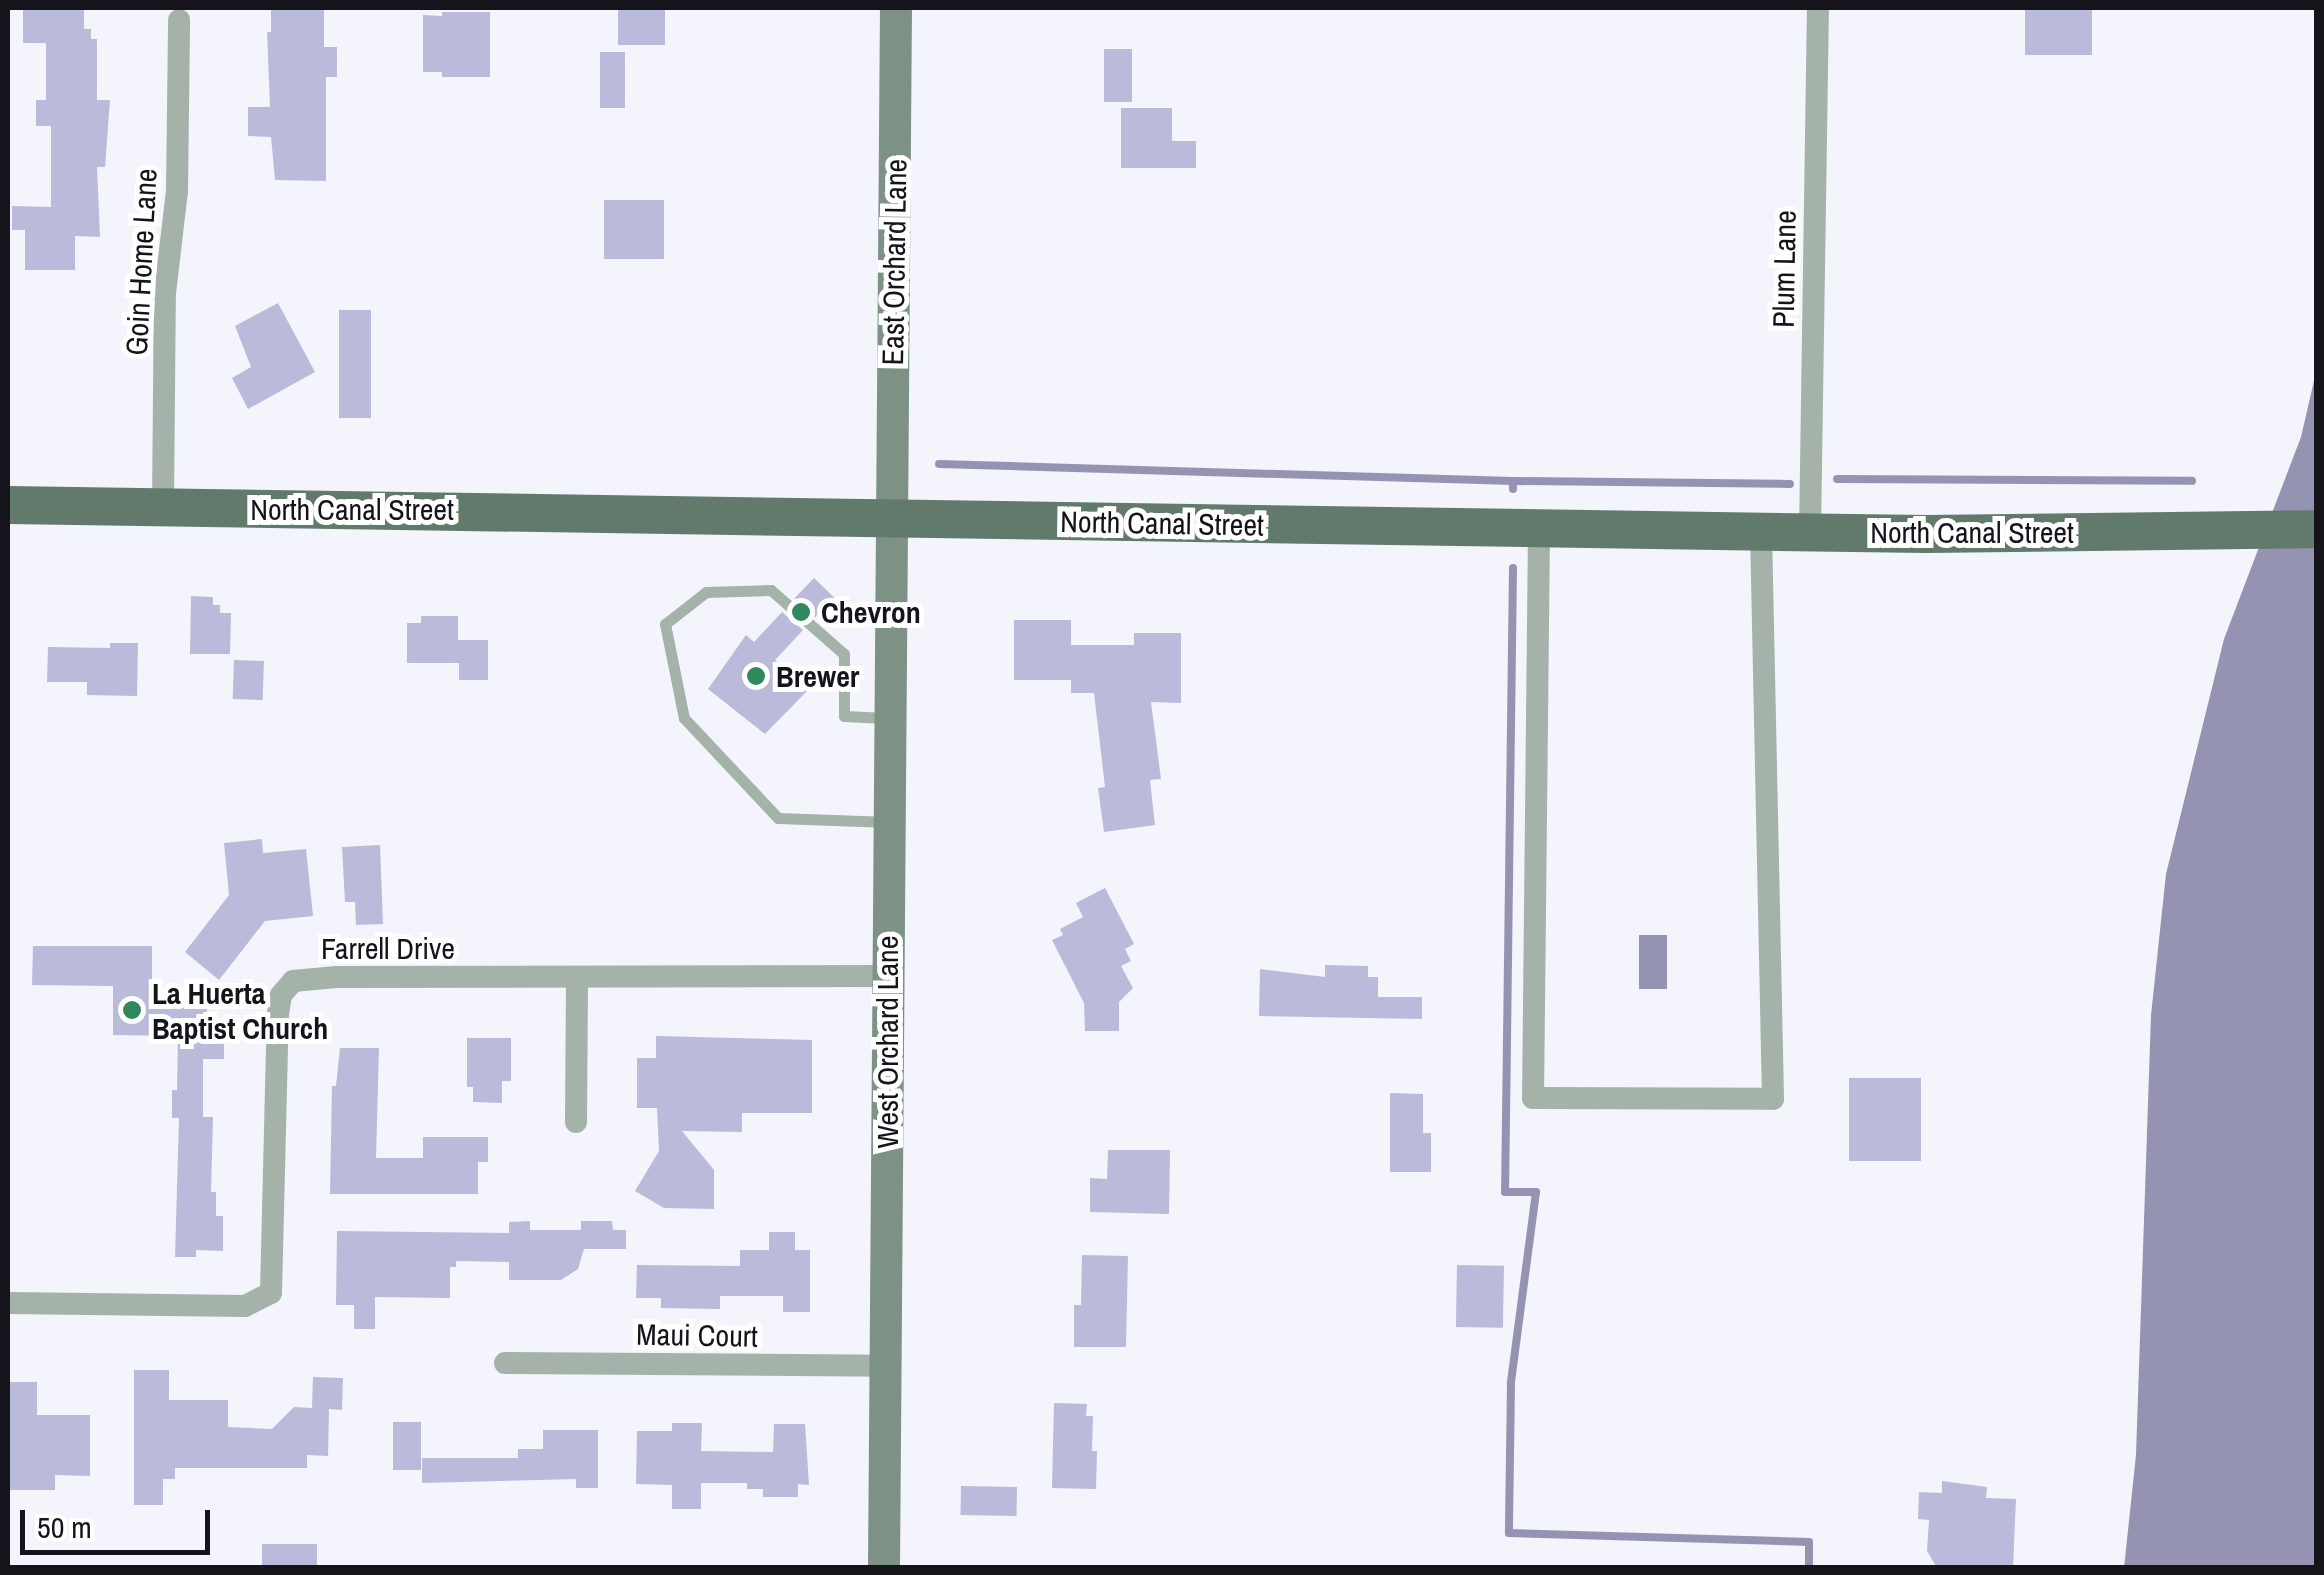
<!DOCTYPE html>
<html>
<head>
<meta charset="utf-8">
<style>
  body { margin:0 }
  #map { position:relative; width:2324px; height:1575px; overflow:hidden; background:#f4f4fc; font-family:"Archivo Narrow",sans-serif }
  div>[style] { position:absolute }
  .water>* { inset:0; background:#9494b2; transform-origin:0 0 }
  .stream>* { height:8px; margin:-4px; padding:0 4px; transform-origin:4px; border-radius:4px; background:#9494b2 }
  .building>* { inset:0; background:#babada; transform-origin:0 0 }
  .lane>* { height:11px; margin:-5.5px; padding:0 5.5px; transform-origin:5.5px; border-radius:5.5px; background:#a4b2a9 }
  .street>* { height:22px; margin:-11px; padding:0 11px; transform-origin:11px; border-radius:11px; background:#a4b2a9 }
  .secondary>* { height:32px; margin:-16px; padding:0 16px; transform-origin:16px; border-radius:16px; background:#7d9185 }
  .primary>* { height:38px; margin:-19px; padding:0 19px; transform-origin:19px; border-radius:19px; background:#617a6b }
  .dots>* { width:28px; height:28px; translate:-50% -50%; box-sizing:border-box; border:5px solid #fff; border-radius:50% }
  span { translate:-50% -50%; white-space:nowrap; text-align:center; line-height:1.15; -webkit-text-stroke:10px #fff; paint-order:stroke }
  .street-label { font-size:30px; color:#14141a }
  .poi-label { font-size:30px; color:#14141a; font-weight:700 }
  .left { translate:0 -50%; text-align:left }
  .frame { position:absolute; inset:0; border:10px solid #14141a; pointer-events:none }
  .scale { position:absolute; left:20px; top:1510px; width:190px; height:45px; box-sizing:border-box; border:5px solid #14141a; border-top:0; padding-left:12px; font-size:30px; line-height:35px; white-space:nowrap; color:#14141a; -webkit-text-stroke:8px #fff; paint-order:stroke }
</style>
</head>
<body>
<div id="map">
  <div class="water">
    <i style="clip-path:polygon(2316px 372px,2316px 1567px,2124px 1568px,2136px 1455px,2151px 1015px,2166px 874px,2224px 639px,2301px 437px)"></i>
    <i style="left:1639px;top:935px;width:28px;height:54px"></i>
  </div>
  <div class="stream">
    <i style="left:939px;top:464px;width:574px;rotate:1.7deg"></i>
    <i style="left:1837px;top:479px;width:355px;rotate:0.3deg"></i>
    <i style="left:1513px;top:489px;width:8px;rotate:-90deg"></i>
    <i style="left:1513px;top:481px;width:277px;rotate:0.6deg"></i>
    <i style="left:1513px;top:568px;width:624px;rotate:90.73deg"></i>
    <i style="left:1505px;top:1192px;width:31px"></i>
    <i style="left:1536px;top:1192px;width:193px;rotate:97.5deg"></i>
    <i style="left:1511px;top:1383px;width:150px;rotate:90.8deg"></i>
    <i style="left:1509px;top:1533px;width:300px;rotate:1.7deg"></i>
    <i style="left:1809px;top:1542px;width:26px;rotate:90deg"></i>
  </div>
  <div class="building">
    <i style="clip-path:polygon(23px 8px,84px 8px,84px 29px,91px 29px,91px 39px,97px 39px,97px 100px,110px 100px,105px 167px,97px 167px,100px 237px,75px 236px,75px 270px,25px 270px,25px 230px,12px 230px,12px 206px,51px 207px,51px 126px,36px 126px,36px 100px,46px 100px,46px 43px,23px 43px)"></i>
    <i style="clip-path:polygon(271px 8px,324px 8px,324px 47px,337px 47px,337px 77px,326px 77px,326px 181px,275px 180px,271px 137px,248px 136px,248px 107px,270px 107px,267px 32px,271px 32px)"></i>
    <i style="left:618px;top:8px;width:47px;height:37px"></i>
    <i style="left:2025px;top:8px;width:67px;height:47px"></i>
    <i style="clip-path:polygon(442px 12px,490px 12px,490px 77px,442px 77px,442px 72px,423px 72px,423px 15px,442px 16px)"></i>
    <i style="left:1104px;top:49px;width:28px;height:53px"></i>
    <i style="left:600px;top:52px;width:25px;height:56px"></i>
    <i style="clip-path:polygon(1121px 108px,1172px 108px,1172px 141px,1196px 141px,1196px 168px,1121px 168px)"></i>
    <i style="left:604px;top:200px;width:60px;height:59px"></i>
    <i style="clip-path:polygon(278px 303px,315px 372px,248px 409px,232px 378px,251px 367px,235px 326px)"></i>
    <i style="left:339px;top:310px;width:32px;height:108px"></i>
    <i style="left:814px;top:578px;width:28px;height:28px;rotate:44deg"></i>
    <i style="clip-path:polygon(191px 596px,213px 597px,213px 605px,220px 605px,220px 613px,231px 613px,230px 654px,190px 654px)"></i>
    <i style="clip-path:polygon(782px 612px,803px 630px,775px 660px,809px 689px,765px 734px,708px 689px,746px 635px,754px 642px)"></i>
    <i style="clip-path:polygon(421px 616px,458px 616px,458px 640px,488px 640px,488px 680px,459px 680px,459px 663px,407px 663px,407px 623px,421px 623px)"></i>
    <i style="clip-path:polygon(1014px 620px,1071px 620px,1071px 645px,1134px 645px,1134px 633px,1181px 633px,1181px 703px,1151px 702px,1161px 779px,1150px 780px,1155px 825px,1104px 832px,1098px 788px,1105px 787px,1094px 693px,1071px 693px,1071px 680px,1014px 680px)"></i>
    <i style="clip-path:polygon(110px 643px,138px 643px,137px 696px,87px 695px,87px 682px,47px 682px,48px 647px,110px 648px)"></i>
    <i style="left:234px;top:660px;width:30px;height:39px;rotate:2deg"></i>
    <i style="clip-path:polygon(262px 839px,263px 853px,306px 849px,313px 916px,265px 921px,219px 980px,185px 952px,229px 895px,224px 843px)"></i>
    <i style="clip-path:polygon(380px 845px,383px 924px,356px 925px,355px 902px,345px 902px,342px 847px)"></i>
    <i style="clip-path:polygon(1105px 888px,1134px 944px,1125px 949px,1131px 961px,1121px 966px,1133px 988px,1119px 1002px,1119px 1031px,1085px 1031px,1084px 1003px,1052px 940px,1063px 935px,1060px 929px,1083px 917px,1076px 903px)"></i>
    <i style="clip-path:polygon(33px 946px,152px 946px,152px 996px,207px 992px,207px 1027px,224px 1027px,224px 1059px,203px 1059px,203px 1117px,213px 1117px,211px 1192px,216px 1192px,216px 1216px,223px 1216px,223px 1251px,196px 1250px,196px 1257px,175px 1257px,179px 1118px,172px 1118px,172px 1090px,177px 1090px,178px 1036px,113px 1035px,113px 986px,32px 985px)"></i>
    <i style="clip-path:polygon(1325px 965px,1368px 966px,1368px 977px,1378px 977px,1378px 997px,1422px 997px,1422px 1019px,1259px 1016px,1260px 969px,1325px 977px)"></i>
    <i style="clip-path:polygon(656px 1036px,812px 1040px,812px 1113px,742px 1113px,742px 1132px,682px 1131px,714px 1170px,714px 1209px,664px 1208px,635px 1191px,659px 1151px,657px 1108px,637px 1108px,637px 1058px,656px 1058px)"></i>
    <i style="clip-path:polygon(467px 1038px,511px 1038px,511px 1081px,502px 1081px,502px 1103px,473px 1102px,473px 1087px,467px 1087px)"></i>
    <i style="clip-path:polygon(340px 1048px,379px 1048px,376px 1158px,423px 1158px,423px 1137px,488px 1137px,488px 1162px,478px 1162px,478px 1194px,330px 1194px,332px 1086px,336px 1086px)"></i>
    <i style="left:1849px;top:1078px;width:72px;height:83px"></i>
    <i style="clip-path:polygon(1390px 1093px,1423px 1094px,1423px 1133px,1431px 1133px,1431px 1172px,1390px 1172px)"></i>
    <i style="clip-path:polygon(1108px 1150px,1170px 1150px,1169px 1214px,1090px 1212px,1090px 1178px,1107px 1179px)"></i>
    <i style="clip-path:polygon(530px 1221px,530px 1230px,581px 1230px,581px 1221px,612px 1221px,613px 1230px,626px 1230px,626px 1249px,584px 1249px,578px 1269px,561px 1280px,509px 1280px,509px 1262px,456px 1261px,456px 1267px,450px 1267px,450px 1298px,375px 1297px,375px 1329px,354px 1329px,354px 1305px,336px 1305px,337px 1231px,509px 1233px,509px 1222px)"></i>
    <i style="clip-path:polygon(769px 1232px,795px 1232px,795px 1250px,810px 1250px,810px 1312px,783px 1312px,783px 1296px,720px 1296px,720px 1309px,661px 1308px,661px 1298px,636px 1298px,637px 1265px,740px 1266px,740px 1250px,769px 1250px)"></i>
    <i style="clip-path:polygon(1082px 1255px,1128px 1256px,1126px 1347px,1074px 1347px,1074px 1305px,1081px 1305px)"></i>
    <i style="left:1457px;top:1265px;width:47px;height:62px;rotate:1deg"></i>
    <i style="clip-path:polygon(134px 1370px,169px 1370px,169px 1400px,228px 1400px,228px 1427px,272px 1429px,294px 1407px,312px 1408px,313px 1377px,343px 1378px,342px 1410px,329px 1409px,328px 1456px,307px 1455px,307px 1468px,175px 1468px,175px 1479px,163px 1479px,163px 1505px,134px 1505px)"></i>
    <i style="clip-path:polygon(8px 1382px,37px 1382px,37px 1415px,90px 1415px,90px 1476px,55px 1475px,55px 1490px,8px 1490px)"></i>
    <i style="clip-path:polygon(1054px 1403px,1087px 1404px,1086px 1416px,1093px 1416px,1092px 1451px,1097px 1451px,1096px 1489px,1052px 1488px)"></i>
    <i style="left:393px;top:1422px;width:28px;height:48px"></i>
    <i style="clip-path:polygon(672px 1423px,702px 1423px,701px 1451px,773px 1452px,774px 1424px,805px 1424px,809px 1485px,798px 1484px,798px 1497px,763px 1497px,763px 1489px,747px 1489px,747px 1483px,701px 1483px,701px 1509px,672px 1509px,672px 1485px,636px 1484px,637px 1431px,672px 1431px)"></i>
    <i style="clip-path:polygon(543px 1430px,598px 1430px,598px 1488px,576px 1488px,576px 1479px,422px 1483px,422px 1458px,518px 1458px,518px 1449px,543px 1449px)"></i>
    <i style="clip-path:polygon(1942px 1481px,1987px 1487px,1986px 1498px,2016px 1499px,2013px 1568px,1937px 1568px,1927px 1551px,1929px 1520px,1918px 1519px,1919px 1492px,1942px 1493px)"></i>
    <i style="left:961px;top:1486px;width:56px;height:29px;rotate:1deg"></i>
    <i style="left:262px;top:1544px;width:55px;height:24px"></i>
  </div>
  <div class="lane">
    <i style="left:886px;top:718px;width:42px;rotate:-177.3deg"></i>
    <i style="left:844px;top:716px;width:62px;rotate:-90deg"></i>
    <i style="left:844px;top:654px;width:97px;rotate:-138.8deg"></i>
    <i style="left:771px;top:590px;width:65px;rotate:178.2deg"></i>
    <i style="left:706px;top:592px;width:52px;rotate:142deg"></i>
    <i style="left:665px;top:624px;width:96px;rotate:78.6deg"></i>
    <i style="left:684px;top:718px;width:137px;rotate:46.8deg"></i>
    <i style="left:778px;top:818px;width:111px;rotate:2.1deg"></i>
  </div>
  <div class="street">
    <i style="left:163px;top:507px;width:214px;rotate:-89.5deg"></i>
    <i style="left:165px;top:293px;width:103px;rotate:-83.3deg"></i>
    <i style="left:177px;top:191px;width:171px;rotate:-89.3deg"></i>
    <i style="left:1539px;top:529px;width:569px;rotate:90.6deg"></i>
    <i style="left:1533px;top:1098px;width:240px;rotate:0.2deg"></i>
    <i style="left:1773px;top:1099px;width:567px;rotate:-91.21deg"></i>
    <i style="left:1810px;top:532px;width:524px;rotate:-89.13deg"></i>
    <i style="left:576px;top:1122px;width:143px;rotate:-89.6deg"></i>
    <i style="left:8px;top:1303px;width:237px;rotate:0.7deg"></i>
    <i style="left:245px;top:1306px;width:29px;rotate:-27deg"></i>
    <i style="left:271px;top:1293px;width:279px;rotate:-88.6deg"></i>
    <i style="left:278px;top:1014px;width:19px;rotate:-81deg"></i>
    <i style="left:281px;top:995px;width:18px;rotate:-49deg"></i>
    <i style="left:293px;top:981px;width:44px;rotate:-5.2deg"></i>
    <i style="left:337px;top:977px;width:550px;rotate:-0.1deg"></i>
    <i style="left:505px;top:1363px;width:383px;rotate:0.4deg"></i>
  </div>
  <div class="secondary">
    <i style="left:884px;top:1568px;width:1560px;rotate:-89.56deg"></i>
  </div>
  <div class="primary">
    <i style="left:8px;top:505px;width:1918px;rotate:0.87deg"></i>
    <i style="left:1926px;top:534px;width:390px;rotate:-0.7deg"></i>
  </div>
  <div class="dots">
    <i style="left:801px;top:612px;background:#30885d"></i>
    <i style="left:756px;top:676px;background:#30885d"></i>
    <i style="left:132px;top:1010px;background:#30885d"></i>
  </div>
  <div class="street-label">
    <span style="left:141px;top:262px;rotate:-87deg">Goin Home Lane</span>
    <span style="left:894px;top:262px;rotate:-89deg">East Orchard Lane</span>
    <span style="left:1784px;top:269px;rotate:-89deg">Plum Lane</span>
    <span style="left:352px;top:509px">North Canal Street</span>
    <span style="left:1162px;top:523px;rotate:1deg">North Canal Street</span>
    <span style="left:1972px;top:532px">North Canal Street</span>
    <span style="left:388px;top:948px">Farrell Drive</span>
    <span style="left:887px;top:1042px;rotate:-90deg">West Orchard Lane</span>
    <span style="left:697px;top:1335px;rotate:1deg">Maui Court</span>
  </div>
  <div class="poi-label">
    <span class="left" style="left:821px;top:612px">Chevron</span>
    <span class="left" style="left:776px;top:676px">Brewer</span>
    <span class="left" style="left:152px;top:1010px">La Huerta<br>Baptist Church</span>
  </div>
  <div class="frame"></div>
  <div class="scale">50 m</div>
</div>
</body>
</html>
